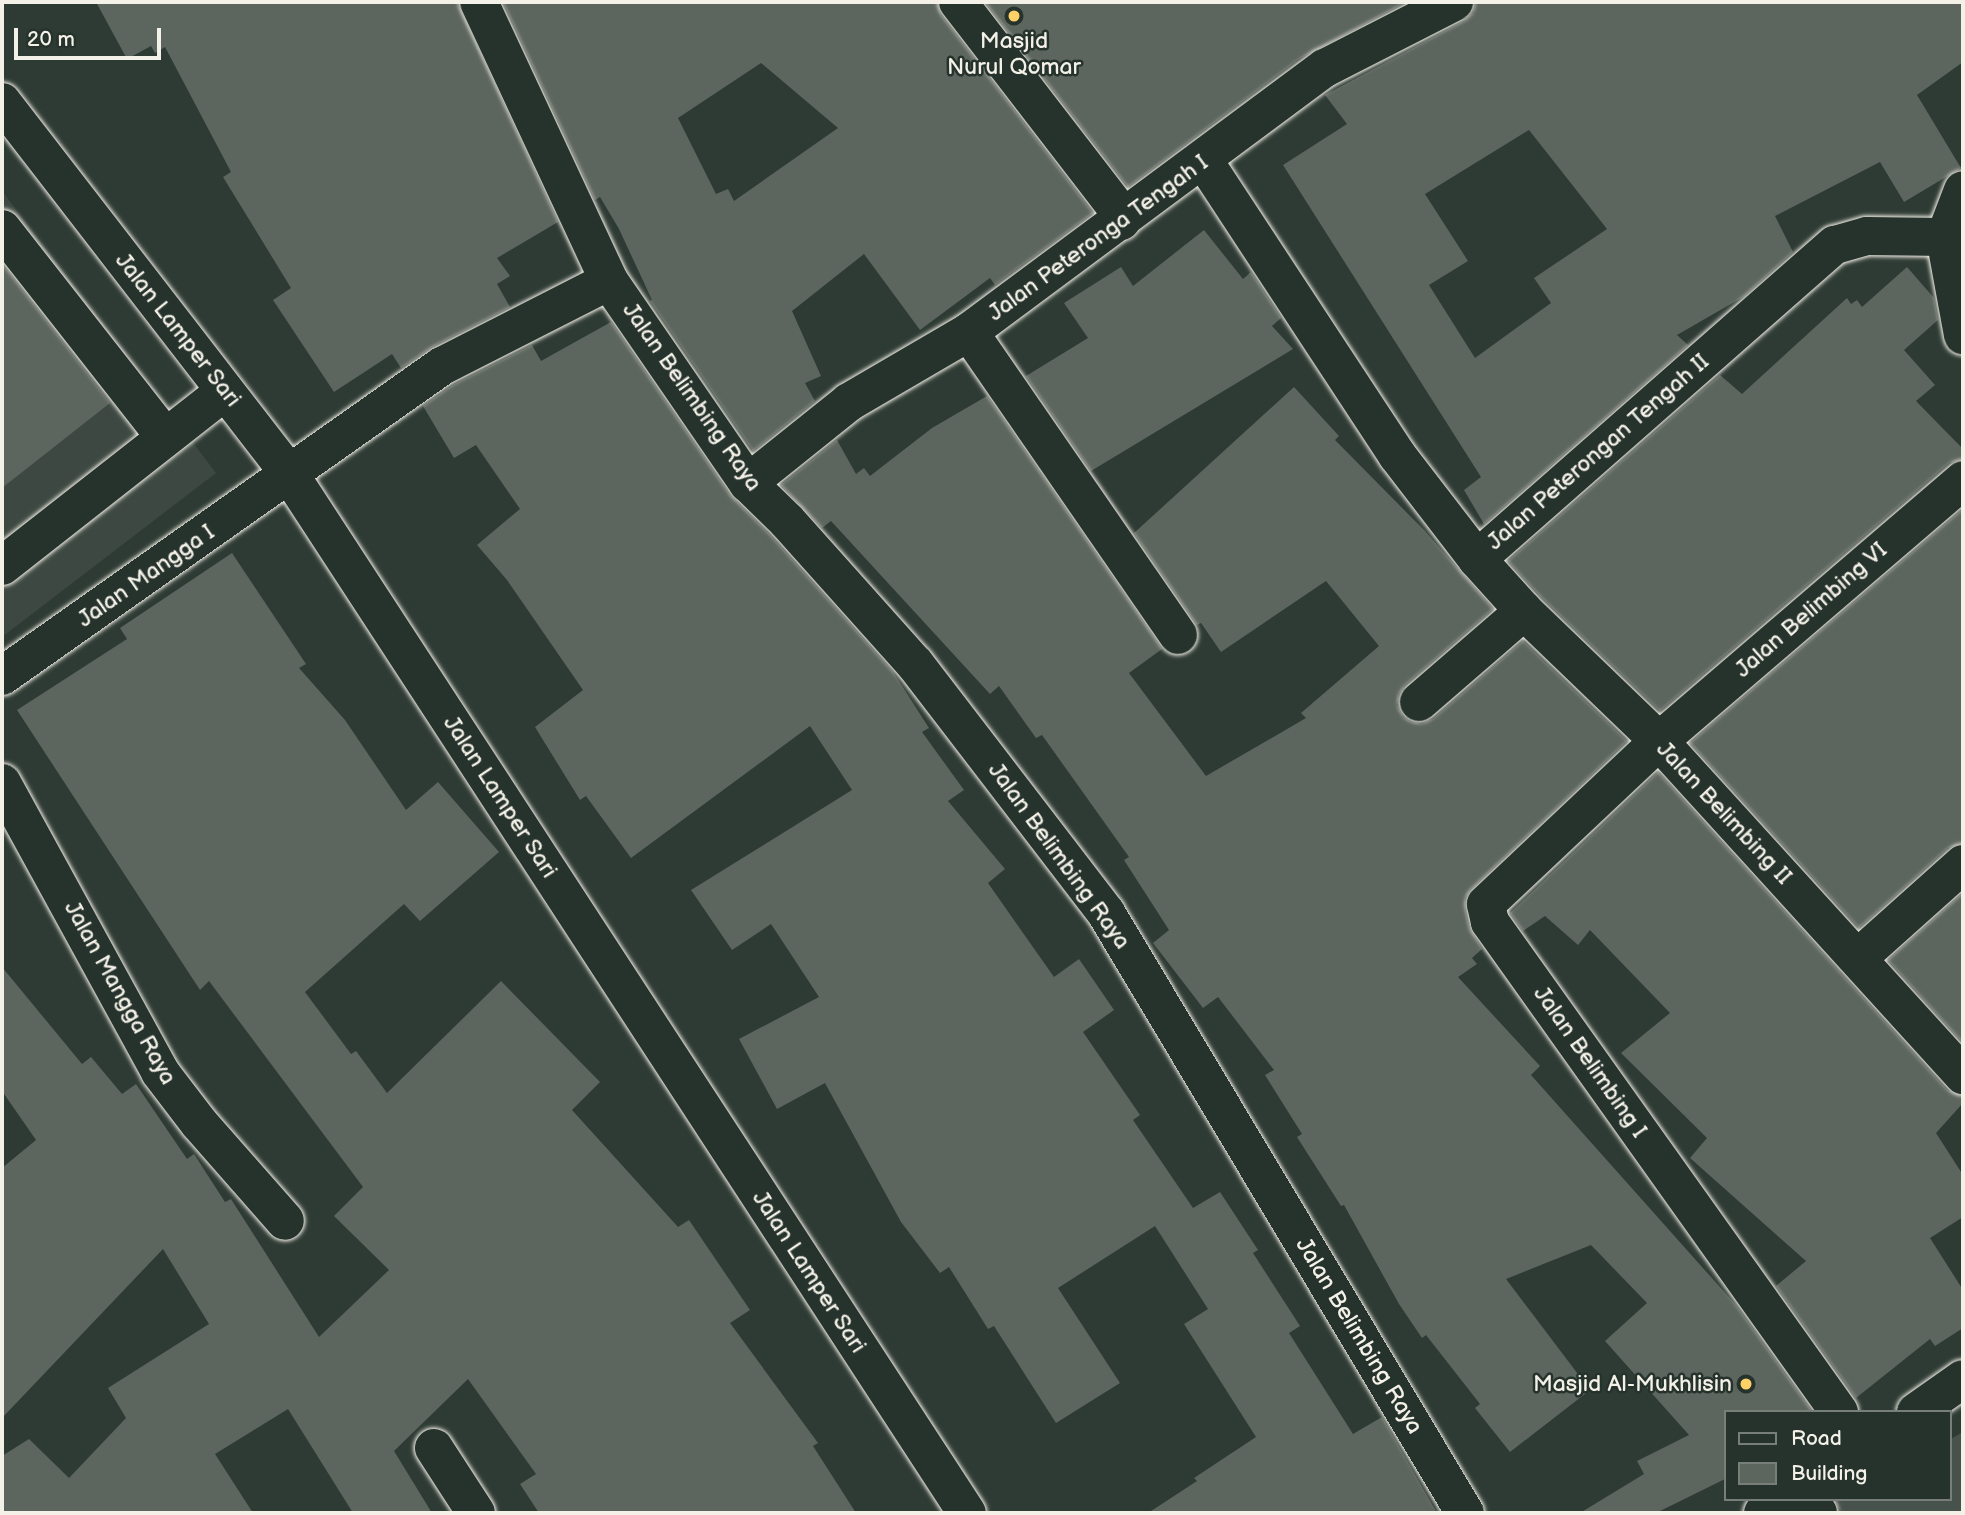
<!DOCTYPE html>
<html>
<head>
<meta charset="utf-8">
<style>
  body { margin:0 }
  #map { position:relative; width:1965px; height:1515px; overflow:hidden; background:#2e3b34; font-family:"Balsamiq Sans",sans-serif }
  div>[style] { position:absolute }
  .built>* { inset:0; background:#3c4841 }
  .green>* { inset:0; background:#48524c }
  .building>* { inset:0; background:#5c655e }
  .roads { filter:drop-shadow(0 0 2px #f4f1e8) drop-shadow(0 0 2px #f4f1e8) }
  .minor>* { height:38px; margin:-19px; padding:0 19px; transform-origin:19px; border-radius:19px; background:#26332d }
  .dots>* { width:19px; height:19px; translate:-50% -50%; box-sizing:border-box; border:4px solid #26332d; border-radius:50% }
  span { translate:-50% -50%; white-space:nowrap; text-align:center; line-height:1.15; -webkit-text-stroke:5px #26332d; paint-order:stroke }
  .poi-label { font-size:23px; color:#f4f1e8 }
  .right { translate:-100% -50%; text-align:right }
  .street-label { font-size:23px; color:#f4f1e8 }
  .frame { position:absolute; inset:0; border:4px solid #f4f1e8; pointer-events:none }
  .legend { position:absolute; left:1724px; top:1410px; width:228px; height:91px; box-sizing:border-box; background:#26332d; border:2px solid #787f78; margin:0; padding:9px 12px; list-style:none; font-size:21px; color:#f4f1e8 }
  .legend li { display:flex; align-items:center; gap:14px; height:35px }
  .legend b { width:35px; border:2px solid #787f78 }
  .scale { position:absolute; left:14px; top:28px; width:147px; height:32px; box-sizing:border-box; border:4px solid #f4f1e8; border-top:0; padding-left:9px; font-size:21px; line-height:24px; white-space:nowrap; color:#f4f1e8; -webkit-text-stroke:5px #26332d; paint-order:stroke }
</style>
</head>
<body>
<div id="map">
  <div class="built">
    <i style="clip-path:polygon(2px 191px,216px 473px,2px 637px)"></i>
  </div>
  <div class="green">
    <i style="clip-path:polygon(1963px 1432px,1963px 1513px,1842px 1513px,1835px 1501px,1949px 1499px,1949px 1440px)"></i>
  </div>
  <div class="building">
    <i style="clip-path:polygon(96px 2px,457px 2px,558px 222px,497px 258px,510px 276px,497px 284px,510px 307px,432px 347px,401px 368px,392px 354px,334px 392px,273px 300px,291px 288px,223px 177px,231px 172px,165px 47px,155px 53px,151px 46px,127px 59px)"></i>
    <i style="clip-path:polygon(evenodd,503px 2px,937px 2px,941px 15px,1093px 213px,995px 285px,990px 278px,920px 330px,864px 254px,792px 311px,821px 376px,805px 383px,815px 401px,753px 451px,650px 301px,652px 300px,619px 229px,600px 197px,595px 200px,503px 2px,761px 63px,838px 128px,734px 201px,728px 189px,716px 194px,678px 118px,761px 63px)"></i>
    <i style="clip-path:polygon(985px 2px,1406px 2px,1299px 59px,1128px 187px)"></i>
    <i style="clip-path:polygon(evenodd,1476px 2px,1963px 2px,1963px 62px,1917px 95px,1961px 168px,1904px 202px,1880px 162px,1775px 216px,1793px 252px,1743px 297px,1677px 335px,1688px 345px,1484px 524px,1464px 490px,1481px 477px,1283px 165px,1347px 124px,1325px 95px,1464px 21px,1473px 13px,1476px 2px,1529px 130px,1607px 229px,1534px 278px,1551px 303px,1475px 358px,1429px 285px,1468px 261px,1425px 194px,1529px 130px)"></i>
    <i style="clip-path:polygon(1204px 230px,1243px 279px,1251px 272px,1281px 318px,1272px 326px,1293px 349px,1091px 471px,1026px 376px,1088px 338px,1064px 303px,1121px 267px,1133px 286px)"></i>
    <i style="clip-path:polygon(2px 264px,110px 403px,2px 488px)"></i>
    <i style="clip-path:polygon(1907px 267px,1934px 298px,1938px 320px,1904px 350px,1935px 385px,1916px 401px,1963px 449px,1963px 459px,1949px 463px,1660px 711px,1540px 596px,1508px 561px,1720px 375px,1742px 394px,1847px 298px,1851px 304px,1857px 300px,1862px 307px)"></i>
    <i style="clip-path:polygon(611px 322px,730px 495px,771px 536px,893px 672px,929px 728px,922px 732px,964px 790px,948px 801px,1005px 869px,988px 883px,1054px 977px,1079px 959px,1114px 1010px,1083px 1032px,1140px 1115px,1133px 1120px,1193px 1208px,1220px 1192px,1258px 1250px,1253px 1253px,1300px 1326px,1289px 1333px,1353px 1434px,1382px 1417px,1437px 1513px,1148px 1513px,1197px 1481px,1194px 1478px,1256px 1437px,1184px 1324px,1208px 1309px,1155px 1226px,1058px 1288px,1120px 1383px,1056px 1423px,994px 1326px,988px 1329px,949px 1267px,940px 1273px,901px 1222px,825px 1083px,777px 1109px,739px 1039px,819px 997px,771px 924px,732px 950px,691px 890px,852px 790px,810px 726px,631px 858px,586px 796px,580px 800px,535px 727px,583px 690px,507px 580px,477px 545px,520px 509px,476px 445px,454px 458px,423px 406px,453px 385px,532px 345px,541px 361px)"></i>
    <i style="clip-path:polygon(1294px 387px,1339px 436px,1335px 440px,1424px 530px,1493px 609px,1404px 686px,1399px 694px,1397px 705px,1403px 717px,1411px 722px,1422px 724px,1433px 719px,1523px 641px,1627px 741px,1471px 889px,1465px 898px,1465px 909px,1469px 927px,1482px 949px,1472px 958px,1477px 964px,1458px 977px,1540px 1066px,1531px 1075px,1735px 1304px,1811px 1410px,1725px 1412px,1725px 1479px,1656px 1513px,1580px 1513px,1644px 1474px,1637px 1461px,1689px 1435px,1605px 1341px,1647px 1303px,1591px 1245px,1506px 1279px,1590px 1390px,1510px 1452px,1475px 1408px,1480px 1404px,1426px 1335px,1422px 1338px,1399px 1304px,1344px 1205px,1341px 1206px,1297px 1137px,1302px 1134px,1265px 1075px,1274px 1070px,1218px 997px,1203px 1008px,1153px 943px,1169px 930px,1124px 860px,1129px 857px,1042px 735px,1036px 738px,999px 686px,990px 694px,831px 521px,822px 528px,781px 485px,837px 440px,856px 474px,864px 468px,870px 476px,932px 428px,987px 396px,1162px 649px,1129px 673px,1206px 776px,1306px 718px,1301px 713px,1379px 646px,1326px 581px,1221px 652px,1201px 623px,1197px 625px,1134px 533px)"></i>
    <i style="clip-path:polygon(1963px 509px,1963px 843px,1948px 848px,1859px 928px,1690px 743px)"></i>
    <i style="clip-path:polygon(232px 553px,306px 664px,299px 668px,345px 720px,406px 810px,438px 782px,499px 852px,420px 921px,404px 904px,305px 992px,351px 1054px,356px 1051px,387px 1093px,501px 981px,600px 1082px,572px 1110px,678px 1227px,689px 1220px,750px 1310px,730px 1323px,818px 1443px,813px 1446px,856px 1513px,539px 1513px,520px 1484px,536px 1474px,468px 1379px,394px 1451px,432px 1513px,353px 1513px,288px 1409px,215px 1454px,253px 1513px,2px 1513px,2px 1456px,29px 1439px,69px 1478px,126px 1418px,108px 1388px,209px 1324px,163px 1249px,2px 1418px,2px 1168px,36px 1140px,2px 1091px,2px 967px,82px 1064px,91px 1057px,122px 1094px,136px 1084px,187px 1159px,194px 1154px,225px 1202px,231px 1199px,319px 1337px,389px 1270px,334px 1216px,363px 1187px,209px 981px,200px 990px,17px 710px,127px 639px,120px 628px)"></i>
    <i style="clip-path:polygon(1658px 772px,1947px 1090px,1963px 1096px,1963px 1103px,1936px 1133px,1963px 1175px,1963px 1217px,1930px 1238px,1963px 1290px,1963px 1328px,1935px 1346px,1930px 1339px,1856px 1398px,1776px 1286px,1806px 1261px,1690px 1158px,1707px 1138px,1621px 1053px,1670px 1013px,1590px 930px,1578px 945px,1545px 916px,1523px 931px,1510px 913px)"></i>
    <i style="clip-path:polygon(1963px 893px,1963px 1043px,1888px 960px)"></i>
  </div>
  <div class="roads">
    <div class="minor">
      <i style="left:479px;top:2px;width:308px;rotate:65deg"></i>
      <i style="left:958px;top:2px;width:259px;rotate:52.4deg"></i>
      <i style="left:1116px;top:207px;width:15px;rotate:70deg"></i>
      <i style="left:2px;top:102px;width:471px;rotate:52.3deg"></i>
      <i style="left:290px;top:475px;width:1239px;rotate:56.89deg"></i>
      <i style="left:1204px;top:161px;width:352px;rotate:56.7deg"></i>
      <i style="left:1397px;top:455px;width:131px;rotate:52.4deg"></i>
      <i style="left:1477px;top:559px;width:70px;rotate:47.9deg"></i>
      <i style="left:1524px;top:611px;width:187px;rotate:43.9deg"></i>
      <i style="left:1659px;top:741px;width:452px;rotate:47.7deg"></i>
      <i style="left:2px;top:229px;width:264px;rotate:51.9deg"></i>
      <i style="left:1945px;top:237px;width:100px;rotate:79.6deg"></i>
      <i style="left:969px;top:332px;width:368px;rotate:55.4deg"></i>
      <i style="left:748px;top:483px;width:129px;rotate:-38.7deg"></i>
      <i style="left:849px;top:402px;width:139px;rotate:-30.3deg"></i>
      <i style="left:969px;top:332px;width:443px;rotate:-36.6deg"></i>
      <i style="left:1325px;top:68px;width:145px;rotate:-27.1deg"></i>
      <i style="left:1477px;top:559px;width:476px;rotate:-41.3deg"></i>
      <i style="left:1835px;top:245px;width:33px;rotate:-16deg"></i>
      <i style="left:1867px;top:236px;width:78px;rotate:0.7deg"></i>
      <i style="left:1945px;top:237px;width:50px;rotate:-69deg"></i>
      <i style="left:2px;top:566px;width:283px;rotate:-38.1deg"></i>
      <i style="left:2px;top:676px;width:538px;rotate:-35.17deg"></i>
      <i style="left:442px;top:366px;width:187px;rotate:-27deg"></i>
      <i style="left:609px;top:281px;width:245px;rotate:55.5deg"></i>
      <i style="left:748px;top:483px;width:54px;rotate:44.3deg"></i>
      <i style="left:787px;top:521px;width:192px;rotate:48.2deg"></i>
      <i style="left:915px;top:664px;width:314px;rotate:52.5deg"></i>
      <i style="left:1106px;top:913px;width:699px;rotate:59.11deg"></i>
      <i style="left:1419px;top:702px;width:139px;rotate:-40.9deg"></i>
      <i style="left:2px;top:783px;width:329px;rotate:61.3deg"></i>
      <i style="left:160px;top:1072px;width:64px;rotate:52.6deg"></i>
      <i style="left:199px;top:1123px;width:130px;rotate:48.7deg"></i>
      <i style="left:1858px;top:958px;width:141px;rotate:-41.8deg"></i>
      <i style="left:1839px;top:1412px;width:602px;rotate:-125.46deg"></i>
      <i style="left:1490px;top:922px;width:18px;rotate:-103deg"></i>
      <i style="left:1486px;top:904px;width:238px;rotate:-43.3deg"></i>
      <i style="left:1659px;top:741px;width:401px;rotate:-40.6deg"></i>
      <i style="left:1916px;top:1412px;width:57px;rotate:-35.1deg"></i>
      <i style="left:434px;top:1448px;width:77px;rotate:57.1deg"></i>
      <i style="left:1808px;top:1499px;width:17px;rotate:54deg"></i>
      <i style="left:1763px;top:1513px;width:26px;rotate:-32deg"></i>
    </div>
  </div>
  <div class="dots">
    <i style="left:1014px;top:16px;background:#ffd166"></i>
    <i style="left:1746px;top:1384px;background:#ffd166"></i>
  </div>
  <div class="poi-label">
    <span style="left:1014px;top:54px">Masjid<br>Nurul Qomar</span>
    <span class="right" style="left:1732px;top:1384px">Masjid Al-Mukhlisin</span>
  </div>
  <div class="street-label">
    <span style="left:1098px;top:238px;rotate:-36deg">Jalan Peteronga Tengah I</span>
    <span style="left:178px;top:330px;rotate:52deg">Jalan Lamper Sari</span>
    <span style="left:692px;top:397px;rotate:55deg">Jalan Belimbing Raya</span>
    <span style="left:1598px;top:452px;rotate:-41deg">Jalan Peterongan Tengah II</span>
    <span style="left:146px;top:576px;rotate:-35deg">Jalan Mangga I</span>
    <span style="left:1811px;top:610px;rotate:-41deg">Jalan Belimbing VI</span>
    <span style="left:500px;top:797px;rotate:57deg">Jalan Lamper Sari</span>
    <span style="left:1724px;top:813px;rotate:47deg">Jalan Belimbing II</span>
    <span style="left:1059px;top:856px;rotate:54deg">Jalan Belimbing Raya</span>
    <span style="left:120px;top:993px;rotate:61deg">Jalan Mangga Raya</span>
    <span style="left:1590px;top:1062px;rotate:55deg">Jalan Belimbing I</span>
    <span style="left:809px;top:1272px;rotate:57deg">Jalan Lamper Sari</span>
    <span style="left:1359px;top:1336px;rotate:59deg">Jalan Belimbing Raya</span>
  </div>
  <div class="frame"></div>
  <ul class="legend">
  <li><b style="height:9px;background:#26332d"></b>Road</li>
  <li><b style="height:19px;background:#5c655e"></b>Building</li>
  </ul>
  <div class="scale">20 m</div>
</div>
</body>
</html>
